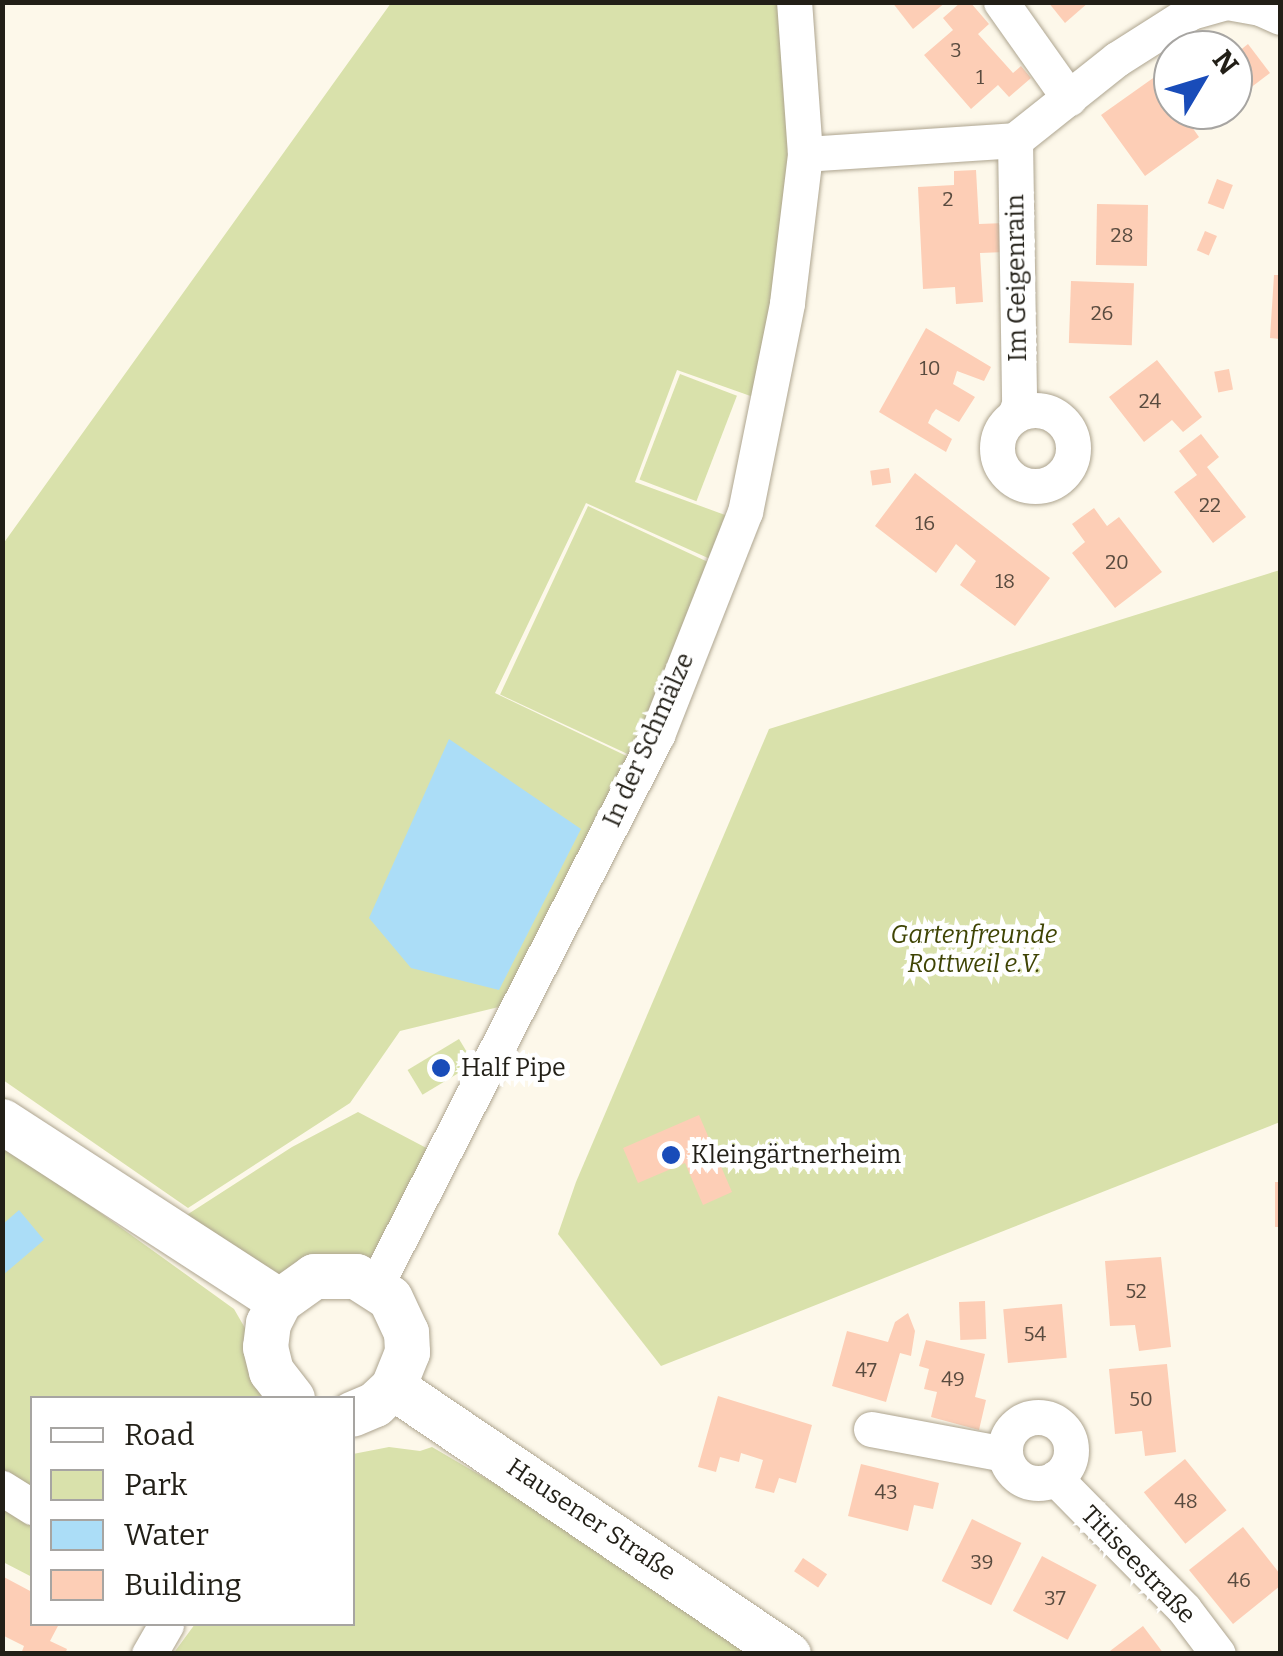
<!DOCTYPE html>
<html>
<head>
<meta charset="utf-8">
<style>
  body { margin:0 }
  #map { position:relative; width:1283px; height:1656px; overflow:hidden; background:#fdf8ea; font-family:Bitter,serif }
  div>[style] { position:absolute }
  .green>* { inset:0; background:#d9e1ab; transform-origin:0 0 }
  .water>* { inset:0; background:#abddf7 }
  .building>* { inset:0; background:#fdceb6; transform-origin:0 0 }
  .roads { filter:drop-shadow(0 0 2px #aea590) drop-shadow(0 0 2px #aea590) }
  .minor>* { height:35px; margin:-17.5px; padding:0 17.5px; transform-origin:17.5px; border-radius:17.5px; background:#fff }
  .minor>.ring { margin:-17.5px; padding:0; box-sizing:content-box; background:none; border:35px solid #fff; border-radius:50% }
  .major>* { height:45px; margin:-22.5px; padding:0 22.5px; transform-origin:22.5px; border-radius:22.5px; background:#fff }
  .dots>* { width:28px; height:28px; translate:-50% -50%; box-sizing:border-box; border:5px solid #fff; border-radius:50% }
  span { translate:-50% -50%; white-space:nowrap; text-align:center; line-height:1.15; -webkit-text-stroke:9px #fff; paint-order:stroke }
  .number-label { font-size:20px; color:#594b3f }
  .number-label span { -webkit-text-stroke-width:0 }
  .street-label { font-size:25px; color:#221f17 }
  .park-label { font-size:25px; color:#3f4404; font-style:italic }
  .poi-label { font-size:25px; color:#221f17 }
  .left { translate:0 -50%; text-align:left }
  .frame { position:absolute; inset:0; border:5px solid #221f17; pointer-events:none }
  .legend { position:absolute; left:30px; top:1396px; width:325px; height:230px; box-sizing:border-box; background:#fff; border:2px solid #a7a5a2; margin:0; padding:12px 18px; list-style:none; font-size:30px; color:#221f17 }
  .legend li { display:flex; align-items:center; gap:20px; height:50px }
  .legend b { width:50px; border:2px solid #a7a5a2 }
  .north { position:absolute; left:1153px; top:30px; width:100px; height:100px; box-sizing:border-box; background:#fff; border:2px solid #a7a5a2; border-radius:50%; rotate:52deg; font-size:28px; font-weight:700; line-height:40px; text-align:center; color:#221f17 }
  .north::after { content:''; display:block; margin:auto; width:35px; height:45px; background:#194cb9; clip-path:polygon(50% 0,100% 100%,50% 72%,0 100%) }
</style>
</head>
<body>
<div id="map">
  <div class="green">
    <i style="clip-path:polygon(391px 3px,789px 3px,798px 157px,759px 399px,677px 370px,635px 482px,736px 519px,719px 563px,586px 503px,495px 693px,637px 761px,511px 1004px,400px 1031px,350px 1103px,188px 1208px,3px 1080px,3px 544px)"></i>
    <i style="left:680px;top:374px;width:61px;height:113px;rotate:21deg"></i>
    <i style="left:588px;top:506px;width:146px;height:208px;rotate:25deg"></i>
    <i style="clip-path:polygon(1280px 570px,1280px 1122px,661px 1366px,558px 1234px,576px 1182px,769px 729px)"></i>
    <i style="left:459px;top:1039px;width:29px;height:60px;rotate:59deg"></i>
    <i style="clip-path:polygon(3px 1096px,182px 1218px,292px 1147px,358px 1112px,434px 1152px,361px 1273px,266px 1292px,3px 1126px)"></i>
    <i style="clip-path:polygon(2px 1142px,234px 1309px,249px 1335px,253px 1375px,262px 1398px,32px 1398px,32px 1577px,3px 1562px)"></i>
    <i style="clip-path:polygon(389px 1447px,420px 1451px,432px 1447px,545px 1513px,757px 1654px,173px 1654px,195px 1624px,352px 1624px,353px 1454px)"></i>
  </div>
  <div class="water">
    <i style="clip-path:polygon(449px 739px,581px 829px,499px 990px,411px 968px,369px 918px)"></i>
    <i style="clip-path:polygon(19px 1210px,44px 1240px,3px 1275px,3px 1224px)"></i>
  </div>
  <div class="building">
    <i style="clip-path:polygon(892px 2px,946px 2px,913px 29px)"></i>
    <i style="clip-path:polygon(961px 2px,970px 2px,989px 24px,978px 34px,1013px 73px,1021px 66px,1031px 78px,1009px 97px,998px 85px,971px 109px,924px 55px,953px 30px,943px 18px)"></i>
    <i style="clip-path:polygon(1048px 2px,1089px 2px,1065px 23px)"></i>
    <i style="clip-path:polygon(1248px 44px,1270px 73px,1233px 101px,1233px 56px)"></i>
    <i style="clip-path:polygon(1156px 76px,1173px 100px,1173px 110px,1180px 110px,1199px 137px,1145px 176px,1101px 115px)"></i>
    <i style="clip-path:polygon(976px 170px,979px 224px,1005px 223px,1005px 252px,980px 253px,983px 302px,956px 304px,955px 287px,923px 289px,918px 187px,954px 185px,954px 171px)"></i>
    <i style="left:1217px;top:179px;width:17px;height:26px;rotate:21deg"></i>
    <i style="left:1097px;top:204px;width:51px;height:61px;rotate:1deg"></i>
    <i style="left:1205px;top:231px;width:13px;height:21px;rotate:23deg"></i>
    <i style="clip-path:polygon(1274px 275px,1280px 275px,1280px 339px,1270px 338px)"></i>
    <i style="left:1071px;top:281px;width:63px;height:62px;rotate:2deg"></i>
    <i style="clip-path:polygon(926px 328px,991px 367px,984px 381px,957px 371px,953px 384px,975px 397px,959px 422px,936px 409px,932px 414px,928px 423px,952px 439px,946px 452px,879px 412px)"></i>
    <i style="clip-path:polygon(1157px 360px,1202px 417px,1183px 432px,1172px 420px,1144px 442px,1109px 397px)"></i>
    <i style="left:1229px;top:369px;width:21px;height:15px;rotate:79deg"></i>
    <i style="clip-path:polygon(1201px 434px,1219px 457px,1207px 467px,1246px 517px,1213px 543px,1174px 492px,1197px 475px,1179px 451px)"></i>
    <i style="left:889px;top:468px;width:15px;height:19px;rotate:82deg"></i>
    <i style="clip-path:polygon(915px 473px,1050px 578px,1015px 626px,960px 585px,976px 561px,956px 544px,936px 573px,875px 526px)"></i>
    <i style="clip-path:polygon(1094px 508px,1107px 526px,1119px 517px,1162px 572px,1115px 608px,1072px 553px,1085px 542px,1072px 524px)"></i>
    <i style="clip-path:polygon(699px 1115px,732px 1192px,703px 1205px,685px 1163px,638px 1183px,623px 1148px)"></i>
    <i style="left:1275px;top:1182px;width:5px;height:45px"></i>
    <i style="clip-path:polygon(1161px 1257px,1171px 1347px,1139px 1351px,1135px 1325px,1110px 1326px,1105px 1261px)"></i>
    <i style="left:985px;top:1301px;width:38px;height:26px;rotate:88deg"></i>
    <i style="left:1062px;top:1304px;width:54px;height:59px;rotate:85deg"></i>
    <i style="clip-path:polygon(908px 1313px,915px 1331px,911px 1356px,900px 1353px,886px 1402px,832px 1386px,847px 1331px,888px 1342px,895px 1322px)"></i>
    <i style="clip-path:polygon(926px 1340px,985px 1354px,975px 1397px,986px 1400px,979px 1430px,931px 1417px,937px 1392px,924px 1389px,929px 1369px,919px 1366px)"></i>
    <i style="clip-path:polygon(1167px 1364px,1176px 1452px,1145px 1456px,1142px 1431px,1115px 1434px,1109px 1369px)"></i>
    <i style="clip-path:polygon(718px 1396px,812px 1425px,796px 1483px,779px 1478px,774px 1493px,755px 1488px,763px 1460px,741px 1453px,739px 1462px,720px 1457px,716px 1472px,698px 1467px)"></i>
    <i style="left:1185px;top:1459px;width:66px;height:53px;rotate:51deg"></i>
    <i style="clip-path:polygon(861px 1464px,939px 1483px,933px 1509px,914px 1505px,908px 1531px,848px 1516px)"></i>
    <i style="left:972px;top:1519px;width:55px;height:69px;rotate:26deg"></i>
    <i style="clip-path:polygon(1243px 1527px,1280px 1574px,1280px 1586px,1233px 1624px,1189px 1570px)"></i>
    <i style="left:1042px;top:1556px;width:62px;height:62px;rotate:28deg"></i>
    <i style="left:803px;top:1558px;width:29px;height:16px;rotate:34deg"></i>
    <i style="clip-path:polygon(2px 1576px,32px 1592px,32px 1624px,59px 1624px,50px 1641px,67px 1649px,65px 1654px,21px 1654px,24px 1646px,2px 1635px)"></i>
    <i style="clip-path:polygon(1143px 1626px,1164px 1654px,1106px 1654px)"></i>
  </div>
  <div class="roads">
    <div class="minor">
      <i style="left:1001px;top:2px;width:118px;rotate:54.7deg"></i>
      <i style="left:1227px;top:2px;width:34px;rotate:10deg"></i>
      <i style="left:1260px;top:8px;width:22px;rotate:24deg"></i>
      <i style="left:1015px;top:140px;width:264px;rotate:89.1deg"></i>
      <i style="left:1019px;top:404px;width:12px;rotate:110deg"></i>
      <i style="left:805px;top:154px;width:210px;rotate:-3.8deg"></i>
      <i style="left:1015px;top:140px;width:130px;rotate:-38.5deg"></i>
      <i style="left:1117px;top:59px;width:88px;rotate:-32.4deg"></i>
      <i style="left:1191px;top:12px;width:35px;rotate:-16deg"></i>
      <i class="ring" style="left:997px;top:410px;width:41px;height:41px"></i>
      <i style="left:376px;top:1285px;width:618px;rotate:-62.94deg"></i>
      <i style="left:657px;top:735px;width:240px;rotate:-68.5deg"></i>
      <i style="left:745px;top:512px;width:213px;rotate:-78.6deg"></i>
      <i style="left:787px;top:303px;width:150px;rotate:-83.1deg"></i>
      <i style="left:805px;top:154px;width:152px;rotate:-94.1deg"></i>
      <i class="ring" style="left:1005px;top:1417px;width:31px;height:31px"></i>
      <i style="left:871px;top:1429px;width:136px;rotate:10.6deg"></i>
      <i style="left:1055px;top:1478px;width:184px;rotate:45.4deg"></i>
      <i style="left:1184px;top:1609px;width:56px;rotate:52.9deg"></i>
      <i style="left:2px;top:1488px;width:36px;rotate:32deg"></i>
      <i style="left:149px;top:1654px;width:34px;rotate:-60deg"></i>
    </div>
    <div class="major">
      <i style="left:2px;top:1121px;width:330px;rotate:33deg"></i>
      <i style="left:393px;top:1387px;width:477px;rotate:34.1deg"></i>
      <i style="left:292px;top:1398px;width:34px;rotate:-128deg"></i>
      <i style="left:271px;top:1371px;width:25px;rotate:-104deg"></i>
      <i style="left:265px;top:1347px;width:24px;rotate:-83deg"></i>
      <i style="left:268px;top:1323px;width:25px;rotate:-63deg"></i>
      <i style="left:279px;top:1301px;width:43px;rotate:-35.5deg"></i>
      <i style="left:314px;top:1276px;width:42px"></i>
      <i style="left:356px;top:1276px;width:40px;rotate:32.9deg"></i>
      <i style="left:390px;top:1298px;width:38px;rotate:65deg"></i>
      <i style="left:406px;top:1332px;width:20px;rotate:87deg"></i>
      <i style="left:407px;top:1352px;width:38px;rotate:112deg"></i>
      <i style="left:393px;top:1387px;width:25px;rotate:137deg"></i>
      <i style="left:375px;top:1404px;width:25px;rotate:157deg"></i>
    </div>
  </div>
  <div class="dots">
    <i style="left:441px;top:1068px;background:#194cb9"></i>
    <i style="left:671px;top:1155px;background:#194cb9"></i>
  </div>
  <div class="number-label">
    <span style="left:956px;top:50px">3</span>
    <span style="left:980px;top:77px">1</span>
    <span style="left:948px;top:199px">2</span>
    <span style="left:1122px;top:235px">28</span>
    <span style="left:1102px;top:313px">26</span>
    <span style="left:930px;top:368px">10</span>
    <span style="left:1150px;top:401px">24</span>
    <span style="left:1210px;top:505px">22</span>
    <span style="left:925px;top:523px">16</span>
    <span style="left:1117px;top:562px">20</span>
    <span style="left:1005px;top:581px">18</span>
    <span style="left:1136px;top:1291px">52</span>
    <span style="left:1035px;top:1334px">54</span>
    <span style="left:866px;top:1370px">47</span>
    <span style="left:953px;top:1379px">49</span>
    <span style="left:1141px;top:1399px">50</span>
    <span style="left:886px;top:1492px">43</span>
    <span style="left:1186px;top:1501px">48</span>
    <span style="left:982px;top:1562px">39</span>
    <span style="left:1239px;top:1580px">46</span>
    <span style="left:1055px;top:1598px">37</span>
  </div>
  <div class="street-label">
    <span style="left:1017px;top:278px;rotate:-91deg">Im Geigenrain</span>
    <span style="left:649px;top:740px;rotate:-66deg">In der Schmälze</span>
    <span style="left:591px;top:1520px;rotate:34deg">Hausener Straße</span>
    <span style="left:1138px;top:1565px;rotate:46deg">Titiseestraße</span>
  </div>
  <div class="park-label">
    <span style="left:974px;top:950px">Gartenfreunde<br>Rottweil e.V.</span>
  </div>
  <div class="poi-label">
    <span class="left" style="left:461px;top:1068px">Half Pipe</span>
    <span class="left" style="left:691px;top:1155px">Kleingärtnerheim</span>
  </div>
  <div class="frame"></div>
  <ul class="legend">
  <li><b style="height:12px;background:#fff"></b>Road</li>
  <li><b style="height:28px;background:#d9e1ab"></b>Park</li>
  <li><b style="height:28px;background:#abddf7"></b>Water</li>
  <li><b style="height:28px;background:#fdceb6"></b>Building</li>
  </ul>
  <div class="north">N</div>
</div>
</body>
</html>
